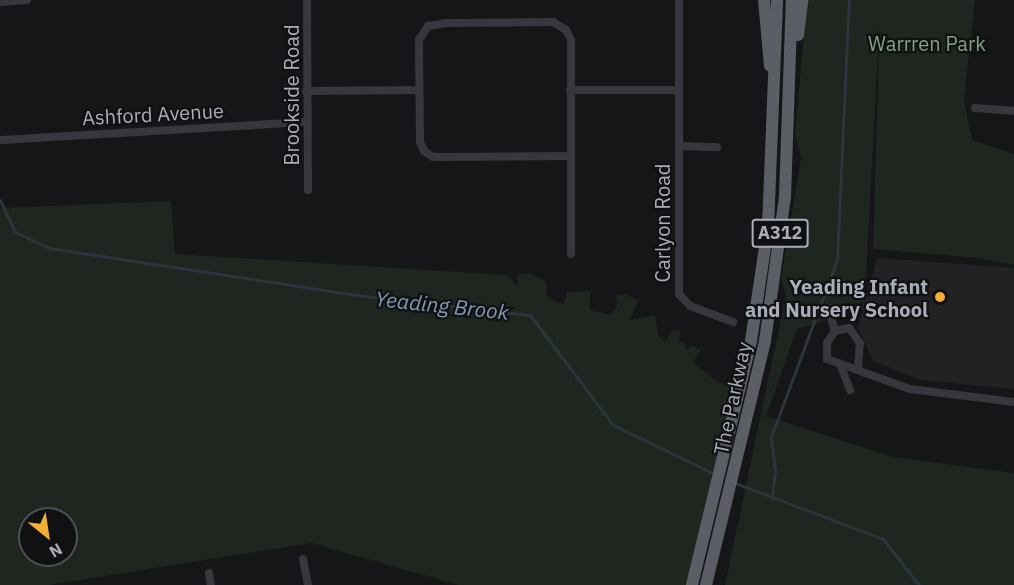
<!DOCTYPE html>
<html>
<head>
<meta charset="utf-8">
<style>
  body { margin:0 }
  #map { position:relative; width:1014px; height:585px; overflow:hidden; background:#161618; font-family:"IBM Plex Sans",sans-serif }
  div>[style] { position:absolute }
  .built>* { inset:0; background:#222225 }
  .green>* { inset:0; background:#1e261f }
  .stream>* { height:3px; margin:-1.5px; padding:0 1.5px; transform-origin:1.5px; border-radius:1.5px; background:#2c353c }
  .minor>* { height:8px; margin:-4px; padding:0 4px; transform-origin:4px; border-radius:4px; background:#37383d }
  .trunk>* { height:12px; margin:-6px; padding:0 6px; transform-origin:6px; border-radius:6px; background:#5b5e65 }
  .dots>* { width:16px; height:16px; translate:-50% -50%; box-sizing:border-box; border:3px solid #111113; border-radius:50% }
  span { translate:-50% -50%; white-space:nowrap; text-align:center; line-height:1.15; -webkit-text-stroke:4.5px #111113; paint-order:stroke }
  .shield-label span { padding:2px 4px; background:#111113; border:2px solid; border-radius:4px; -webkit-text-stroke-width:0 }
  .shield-label { font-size:18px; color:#a8adb8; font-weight:700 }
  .park-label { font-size:20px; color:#7fa381 }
  .street-label { font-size:20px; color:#a8adb8 }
  .poi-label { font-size:20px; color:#a8adb8; font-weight:700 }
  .right { translate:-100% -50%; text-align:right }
  .water-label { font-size:21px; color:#7f9bb3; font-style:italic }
  .north { position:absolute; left:18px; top:507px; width:60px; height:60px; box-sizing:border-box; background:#111113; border:2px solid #4d4f55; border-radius:50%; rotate:150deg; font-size:16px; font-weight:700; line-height:24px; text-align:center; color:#a8adb8 }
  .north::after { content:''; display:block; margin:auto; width:21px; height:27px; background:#f2b134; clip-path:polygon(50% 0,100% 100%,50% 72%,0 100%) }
</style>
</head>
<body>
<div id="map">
  <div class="built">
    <i style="clip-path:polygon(877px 258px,1014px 268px,1014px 389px,920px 380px,873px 361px,858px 327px)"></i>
  </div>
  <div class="green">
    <i style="clip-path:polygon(807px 0,975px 0,964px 100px,972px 140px,1014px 154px,1014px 265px,978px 258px,873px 249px,880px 19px,864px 309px,797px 329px,766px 416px,893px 457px,1014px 473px,1014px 585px,725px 585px,786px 295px,781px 280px,801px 158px,795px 135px)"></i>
    <i style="clip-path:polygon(evenodd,171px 201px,175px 254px,506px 275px,518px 285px,517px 275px,530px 273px,546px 282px,547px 295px,555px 301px,563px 304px,567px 292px,590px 291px,590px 310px,610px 315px,617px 306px,616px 296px,626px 294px,638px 301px,630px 320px,655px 315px,658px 335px,666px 342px,670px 332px,680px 330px,679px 341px,685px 343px,687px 350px,692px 346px,701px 350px,693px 363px,719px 383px,738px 388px,687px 585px,458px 585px,311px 543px,49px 585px,0 585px,0 208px,171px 201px,30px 519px,66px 519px,66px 555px,30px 555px,30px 519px)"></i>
  </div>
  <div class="stream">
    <i style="left:0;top:200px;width:35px;rotate:65deg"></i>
    <i style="left:15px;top:232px;width:38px;rotate:25deg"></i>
    <i style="left:49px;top:248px;width:311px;rotate:8.7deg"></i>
    <i style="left:356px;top:295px;width:175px;rotate:6.6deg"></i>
    <i style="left:530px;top:315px;width:138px;rotate:53deg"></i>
    <i style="left:613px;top:425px;width:113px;rotate:25.7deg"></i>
    <i style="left:735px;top:483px;width:158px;rotate:20.7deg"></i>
    <i style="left:883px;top:539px;width:58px;rotate:52deg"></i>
    <i style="left:772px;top:499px;width:29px;rotate:-84deg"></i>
    <i style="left:775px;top:470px;width:33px;rotate:-97deg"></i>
    <i style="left:771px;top:437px;width:189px;rotate:-69.6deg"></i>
    <i style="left:837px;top:260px;width:260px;rotate:-87.4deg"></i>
  </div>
  <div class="minor">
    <i style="left:307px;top:0;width:190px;rotate:89.7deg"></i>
    <i style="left:679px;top:0;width:294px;rotate:90deg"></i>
    <i style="left:679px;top:294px;width:16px;rotate:47deg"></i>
    <i style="left:690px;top:306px;width:46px;rotate:20.4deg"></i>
    <i style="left:0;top:2px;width:27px;rotate:-4deg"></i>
    <i style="left:446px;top:23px;width:107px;rotate:-0.5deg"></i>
    <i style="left:553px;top:22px;width:15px;rotate:32deg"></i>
    <i style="left:566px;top:30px;width:11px;rotate:63deg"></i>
    <i style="left:571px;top:40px;width:116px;rotate:90deg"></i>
    <i style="left:571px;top:156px;width:138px;rotate:179.6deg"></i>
    <i style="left:433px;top:157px;width:11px;rotate:-146deg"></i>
    <i style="left:424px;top:151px;width:10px;rotate:-114deg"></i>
    <i style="left:420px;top:142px;width:102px;rotate:-90.6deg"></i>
    <i style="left:419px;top:40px;width:17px;rotate:-57deg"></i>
    <i style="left:428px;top:26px;width:18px;rotate:-9deg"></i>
    <i style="left:570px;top:90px;width:108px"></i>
    <i style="left:306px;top:91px;width:112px;rotate:-0.5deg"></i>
    <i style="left:975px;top:108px;width:39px;rotate:4deg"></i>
    <i style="left:2px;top:140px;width:306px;rotate:-3.4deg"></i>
    <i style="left:679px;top:146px;width:38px;rotate:2deg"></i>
    <i style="left:571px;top:156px;width:98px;rotate:90deg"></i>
    <i style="left:828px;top:308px;width:24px;rotate:73deg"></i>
    <i style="left:840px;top:364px;width:28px;rotate:69deg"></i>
    <i style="left:858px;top:369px;width:26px;rotate:-86deg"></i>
    <i style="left:860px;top:343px;width:19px;rotate:-126deg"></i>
    <i style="left:849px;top:328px;width:14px;rotate:168deg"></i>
    <i style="left:835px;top:331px;width:14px;rotate:124deg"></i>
    <i style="left:827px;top:343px;width:16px;rotate:90deg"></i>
    <i style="left:827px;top:359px;width:88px;rotate:19.9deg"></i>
    <i style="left:910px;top:389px;width:105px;rotate:7.1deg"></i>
    <i style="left:303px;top:559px;width:26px;rotate:79deg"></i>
    <i style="left:209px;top:573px;width:12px;rotate:81deg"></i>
  </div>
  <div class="trunk">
    <i style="left:764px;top:0;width:66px;rotate:84.8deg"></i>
    <i style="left:798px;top:35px;width:35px;rotate:-83deg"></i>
    <i style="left:692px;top:585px;width:251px;rotate:-76.4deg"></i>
    <i style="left:751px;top:341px;width:115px;rotate:-81.5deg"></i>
    <i style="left:768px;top:227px;width:227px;rotate:-87.7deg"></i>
    <i style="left:706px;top:585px;width:251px;rotate:-76.4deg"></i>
    <i style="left:765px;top:341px;width:146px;rotate:-82.1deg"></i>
    <i style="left:785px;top:196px;width:196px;rotate:-88deg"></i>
  </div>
  <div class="dots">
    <i style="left:940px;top:297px;background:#f2b134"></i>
  </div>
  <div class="shield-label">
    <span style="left:780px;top:233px">A312</span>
  </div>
  <div class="park-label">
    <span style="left:927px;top:43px">Warrren Park</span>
  </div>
  <div class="street-label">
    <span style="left:291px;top:95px;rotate:-90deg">Brookside Road</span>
    <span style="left:153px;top:114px;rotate:-3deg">Ashford Avenue</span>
    <span style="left:662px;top:223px;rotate:-90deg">Carlyon Road</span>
    <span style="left:732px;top:398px;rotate:-78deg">The Parkway</span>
  </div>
  <div class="poi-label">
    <span class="right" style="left:928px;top:298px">Yeading Infant<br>and Nursery School</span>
  </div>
  <div class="water-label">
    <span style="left:442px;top:305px;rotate:6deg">Yeading Brook</span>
  </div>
  <div class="north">N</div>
</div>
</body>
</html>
